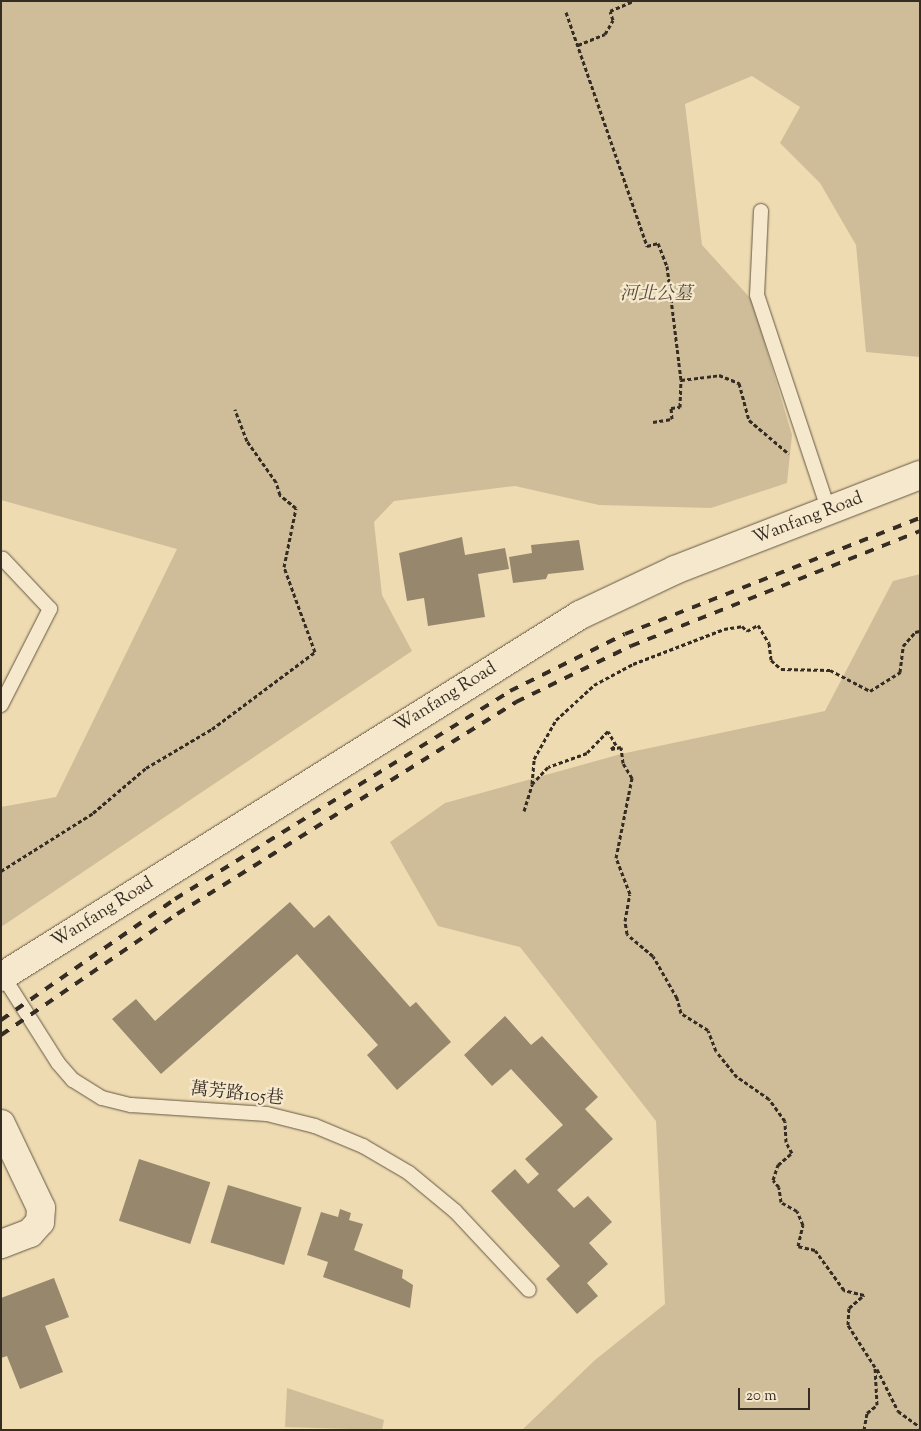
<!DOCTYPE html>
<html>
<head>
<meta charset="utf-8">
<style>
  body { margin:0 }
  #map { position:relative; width:921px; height:1431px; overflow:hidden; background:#efdbb1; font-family:"Sorts Mill Goudy","Noto Serif TC",serif }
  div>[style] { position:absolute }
  .green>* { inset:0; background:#cfbd99 }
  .building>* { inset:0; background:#96876d; transform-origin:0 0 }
  .path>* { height:3px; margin-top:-1.5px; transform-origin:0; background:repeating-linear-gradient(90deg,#352c23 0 4px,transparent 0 6.5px) }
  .roads { filter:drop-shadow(0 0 1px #645846) drop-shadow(0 0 1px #645846) }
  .lane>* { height:14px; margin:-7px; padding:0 7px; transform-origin:7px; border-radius:7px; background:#f5e8cc }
  .street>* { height:28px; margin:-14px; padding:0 14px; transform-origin:14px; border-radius:14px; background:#f5e8cc }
  .secondary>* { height:28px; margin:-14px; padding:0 14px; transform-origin:14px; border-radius:14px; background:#f5e8cc }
  .rail>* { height:4px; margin-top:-2px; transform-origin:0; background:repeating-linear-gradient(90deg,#352c23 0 9px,transparent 0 18px) }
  span { translate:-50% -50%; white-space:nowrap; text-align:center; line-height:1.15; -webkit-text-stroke:4.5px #f5e8cc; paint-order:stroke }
  .park-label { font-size:18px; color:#54493b; font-style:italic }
  .street-label { font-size:18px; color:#352c23 }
  .frame { position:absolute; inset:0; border:2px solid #352c23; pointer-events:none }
  .scale { position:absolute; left:738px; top:1388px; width:72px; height:22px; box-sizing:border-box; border:2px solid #352c23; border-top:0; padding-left:6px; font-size:15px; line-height:18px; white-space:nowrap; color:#352c23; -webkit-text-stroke:4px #f5e8cc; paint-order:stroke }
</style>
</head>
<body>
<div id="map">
  <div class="green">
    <i style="clip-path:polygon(1px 1px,920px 1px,920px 357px,866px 352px,856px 245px,820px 183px,780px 143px,800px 107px,752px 76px,685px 104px,702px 245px,752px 300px,792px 435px,787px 483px,711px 508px,599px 505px,515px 486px,394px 501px,374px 522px,382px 595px,412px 651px,1px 927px,1px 807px,56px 797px,177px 549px,1px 500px)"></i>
    <i style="clip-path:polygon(920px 574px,920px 1430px,522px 1430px,595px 1360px,665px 1304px,656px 1121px,520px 947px,438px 926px,390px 842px,445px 803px,621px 754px,825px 711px,893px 581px)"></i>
    <i style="clip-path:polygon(287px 1388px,384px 1420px,382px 1430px,285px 1427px)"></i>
  </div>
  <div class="building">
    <i style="clip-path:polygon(462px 537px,465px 555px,505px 548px,509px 569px,478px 574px,485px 617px,428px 626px,424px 598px,407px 601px,399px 553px)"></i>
    <i style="clip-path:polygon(579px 540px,584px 570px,548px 574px,546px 579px,513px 583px,509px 557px,532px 553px,531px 545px)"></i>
    <i style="clip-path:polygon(290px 902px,314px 928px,329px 915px,410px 1007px,416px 1002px,451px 1042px,397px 1090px,367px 1055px,378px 1045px,297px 954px,161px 1074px,112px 1019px,136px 999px,155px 1021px)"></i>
    <i style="clip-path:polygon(505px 1016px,531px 1045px,542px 1036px,598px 1097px,585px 1109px,613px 1139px,557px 1190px,574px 1208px,588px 1196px,612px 1222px,589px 1243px,608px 1264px,587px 1283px,598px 1296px,577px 1314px,546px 1279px,560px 1266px,491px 1191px,515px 1169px,528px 1184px,539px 1174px,525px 1159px,563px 1125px,511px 1069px,492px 1086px,464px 1055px)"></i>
    <i style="left:139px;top:1159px;width:75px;height:65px;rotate:18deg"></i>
    <i style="left:228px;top:1185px;width:77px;height:60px;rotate:17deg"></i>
    <i style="clip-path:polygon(340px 1209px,351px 1213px,349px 1220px,363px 1224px,354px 1250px,403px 1270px,402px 1278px,413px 1285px,410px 1308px,323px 1277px,328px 1262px,307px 1255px,321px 1212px,338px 1217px)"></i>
    <i style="clip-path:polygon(54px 1278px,69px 1317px,45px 1326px,63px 1372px,20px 1389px,7px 1356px,1px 1358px,1px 1298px)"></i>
  </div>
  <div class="path">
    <i style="left:566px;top:12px;width:248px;rotate:70.9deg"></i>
    <i style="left:647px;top:246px;width:11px;rotate:-15deg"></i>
    <i style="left:658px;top:243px;width:25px;rotate:69deg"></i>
    <i style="left:667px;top:266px;width:115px;rotate:83deg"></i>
    <i style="left:681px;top:380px;width:38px;rotate:-7deg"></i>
    <i style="left:719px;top:375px;width:22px;rotate:22deg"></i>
    <i style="left:739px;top:383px;width:38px;rotate:75deg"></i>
    <i style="left:749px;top:420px;width:52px;rotate:40.4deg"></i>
    <i style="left:578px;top:45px;width:29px;rotate:-22deg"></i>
    <i style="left:605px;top:34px;width:16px;rotate:-60deg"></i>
    <i style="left:613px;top:20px;width:9px;rotate:-108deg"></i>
    <i style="left:610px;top:11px;width:25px;rotate:-23deg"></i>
    <i style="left:653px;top:422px;width:19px;rotate:-9deg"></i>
    <i style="left:672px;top:419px;width:11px;rotate:-95deg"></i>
    <i style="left:671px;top:408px;width:9px;rotate:-6deg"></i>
    <i style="left:680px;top:407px;width:27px;rotate:-88deg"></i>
    <i style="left:524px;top:811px;width:28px;rotate:-73deg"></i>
    <i style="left:1px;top:871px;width:109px;rotate:-32.2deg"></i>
    <i style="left:93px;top:813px;width:70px;rotate:-40.3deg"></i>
    <i style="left:146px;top:768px;width:77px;rotate:-30.6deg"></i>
    <i style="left:212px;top:729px;width:129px;rotate:-36.8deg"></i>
    <i style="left:315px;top:652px;width:90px;rotate:-110deg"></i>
    <i style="left:284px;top:567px;width:60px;rotate:-78.5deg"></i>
    <i style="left:296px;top:508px;width:21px;rotate:-141deg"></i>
    <i style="left:280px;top:495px;width:14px;rotate:-107deg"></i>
    <i style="left:276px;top:482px;width:50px;rotate:-125.3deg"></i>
    <i style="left:247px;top:441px;width:34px;rotate:-111deg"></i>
    <i style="left:877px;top:1369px;width:47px;rotate:63.4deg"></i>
    <i style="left:898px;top:1411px;width:27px;rotate:36deg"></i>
    <i style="left:236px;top:1430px;width:74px"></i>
    <i style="left:864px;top:1430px;width:17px;rotate:-80deg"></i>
    <i style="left:867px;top:1413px;width:13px;rotate:-39deg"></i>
    <i style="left:877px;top:1405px;width:38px;rotate:-93deg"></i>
    <i style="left:875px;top:1367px;width:50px;rotate:-122.7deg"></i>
    <i style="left:848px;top:1325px;width:17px;rotate:-87deg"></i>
    <i style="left:849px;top:1308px;width:20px;rotate:-41deg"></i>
    <i style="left:864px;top:1295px;width:21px;rotate:-166deg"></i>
    <i style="left:844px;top:1290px;width:49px;rotate:-125.9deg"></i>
    <i style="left:815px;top:1250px;width:17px;rotate:-167deg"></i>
    <i style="left:798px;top:1246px;width:22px;rotate:-77deg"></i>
    <i style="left:803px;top:1225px;width:15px;rotate:-113deg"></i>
    <i style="left:797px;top:1211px;width:18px;rotate:-151deg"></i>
    <i style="left:781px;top:1202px;width:15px;rotate:-98deg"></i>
    <i style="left:779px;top:1187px;width:9px;rotate:-131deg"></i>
    <i style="left:773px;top:1180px;width:16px;rotate:-72deg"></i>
    <i style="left:778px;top:1165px;width:18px;rotate:-41deg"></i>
    <i style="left:792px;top:1153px;width:13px;rotate:-119deg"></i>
    <i style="left:786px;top:1142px;width:21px;rotate:-93deg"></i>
    <i style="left:785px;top:1121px;width:27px;rotate:-126deg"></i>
    <i style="left:769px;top:1099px;width:39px;rotate:-145deg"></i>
    <i style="left:737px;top:1077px;width:33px;rotate:-129deg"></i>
    <i style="left:716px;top:1051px;width:22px;rotate:-111deg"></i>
    <i style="left:708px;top:1030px;width:32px;rotate:-148deg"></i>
    <i style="left:681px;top:1013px;width:16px;rotate:-105deg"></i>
    <i style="left:677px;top:998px;width:48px;rotate:-119.7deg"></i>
    <i style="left:653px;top:956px;width:34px;rotate:-140deg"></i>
    <i style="left:627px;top:934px;width:13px;rotate:-99deg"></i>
    <i style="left:625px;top:921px;width:27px;rotate:-80deg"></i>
    <i style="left:630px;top:894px;width:39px;rotate:-111deg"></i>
    <i style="left:616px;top:858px;width:82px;rotate:-78.7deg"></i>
    <i style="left:632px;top:778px;width:17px;rotate:-121deg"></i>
    <i style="left:623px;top:763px;width:16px;rotate:-97deg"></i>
    <i style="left:621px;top:747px;width:10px;rotate:169deg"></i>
    <i style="left:611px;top:749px;width:6px;rotate:-39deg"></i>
    <i style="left:616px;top:745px;width:16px;rotate:-120deg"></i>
    <i style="left:608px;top:731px;width:30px;rotate:134deg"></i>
    <i style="left:587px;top:753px;width:41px;rotate:160.3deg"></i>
    <i style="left:548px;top:767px;width:23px;rotate:133deg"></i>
    <i style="left:532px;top:784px;width:25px;rotate:-85deg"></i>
    <i style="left:534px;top:759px;width:45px;rotate:-60.6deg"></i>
    <i style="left:556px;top:720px;width:52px;rotate:-42.6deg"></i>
    <i style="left:594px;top:685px;width:44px;rotate:-28.3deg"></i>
    <i style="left:633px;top:664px;width:97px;rotate:-21deg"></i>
    <i style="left:724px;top:629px;width:18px;rotate:-9deg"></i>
    <i style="left:742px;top:626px;width:7px;rotate:45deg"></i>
    <i style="left:747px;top:631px;width:13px;rotate:-29deg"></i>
    <i style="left:758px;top:625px;width:21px;rotate:59deg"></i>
    <i style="left:769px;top:643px;width:17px;rotate:83deg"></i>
    <i style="left:771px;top:660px;width:13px;rotate:42deg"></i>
    <i style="left:781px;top:669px;width:49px;rotate:1.2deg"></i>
    <i style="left:830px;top:670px;width:45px;rotate:27.7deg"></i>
    <i style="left:870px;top:691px;width:36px;rotate:-32deg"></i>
    <i style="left:900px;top:672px;width:26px;rotate:-83deg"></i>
    <i style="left:903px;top:646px;width:18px;rotate:-49deg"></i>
    <i style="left:915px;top:632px;width:5px;rotate:-11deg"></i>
  </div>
  <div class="roads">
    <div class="lane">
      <i style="left:761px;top:211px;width:84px;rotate:92.7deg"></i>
      <i style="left:757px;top:295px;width:228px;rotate:71.6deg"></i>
      <i style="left:1px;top:705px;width:108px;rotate:-63deg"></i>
      <i style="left:50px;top:609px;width:69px;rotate:-133.2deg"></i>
      <i style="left:3px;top:976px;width:103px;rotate:57.7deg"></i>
      <i style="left:58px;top:1063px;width:23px;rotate:49deg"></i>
      <i style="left:73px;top:1080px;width:34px;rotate:32deg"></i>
      <i style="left:102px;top:1098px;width:30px;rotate:14deg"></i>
      <i style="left:131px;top:1105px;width:136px;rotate:3.8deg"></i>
      <i style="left:267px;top:1114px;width:49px;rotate:14deg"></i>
      <i style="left:315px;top:1126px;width:52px;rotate:22.6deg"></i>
      <i style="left:363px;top:1146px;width:53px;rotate:30.4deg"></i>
      <i style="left:409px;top:1173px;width:60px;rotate:39.6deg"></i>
      <i style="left:455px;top:1211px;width:108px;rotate:46.9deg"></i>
    </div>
    <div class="street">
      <i style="left:1px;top:1124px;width:93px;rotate:64.5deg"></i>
      <i style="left:41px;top:1208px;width:14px;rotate:94deg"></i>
      <i style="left:40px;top:1222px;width:15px;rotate:132deg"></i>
      <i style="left:30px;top:1233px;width:31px;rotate:159deg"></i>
    </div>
    <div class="secondary">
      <i style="left:1px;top:977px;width:683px;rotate:-32.01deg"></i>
      <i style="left:580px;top:615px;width:105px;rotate:-25.3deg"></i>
      <i style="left:675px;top:570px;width:263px;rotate:-21.2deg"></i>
    </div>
  </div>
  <div class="rail">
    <i style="left:1px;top:1020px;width:212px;rotate:-34.8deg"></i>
    <i style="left:175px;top:899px;width:394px;rotate:-31.8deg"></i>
    <i style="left:510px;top:691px;width:128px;rotate:-26.4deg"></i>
    <i style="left:625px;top:634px;width:317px;rotate:-21.5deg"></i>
    <i style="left:1px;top:1035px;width:214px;rotate:-34.5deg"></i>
    <i style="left:177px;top:914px;width:400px;rotate:-32deg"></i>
    <i style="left:516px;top:702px;width:128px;rotate:-26deg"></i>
    <i style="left:631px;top:646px;width:311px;rotate:-21.7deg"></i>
  </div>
  <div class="park-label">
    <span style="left:656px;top:295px">河北公墓</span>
  </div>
  <div class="street-label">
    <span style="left:808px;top:519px;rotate:-21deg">Wanfang Road</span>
    <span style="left:446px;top:698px;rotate:-32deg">Wanfang Road</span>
    <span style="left:103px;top:913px;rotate:-32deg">Wanfang Road</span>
    <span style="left:237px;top:1095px;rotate:6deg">萬芳路105巷</span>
  </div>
  <div class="frame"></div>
  <div class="scale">20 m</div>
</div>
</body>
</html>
